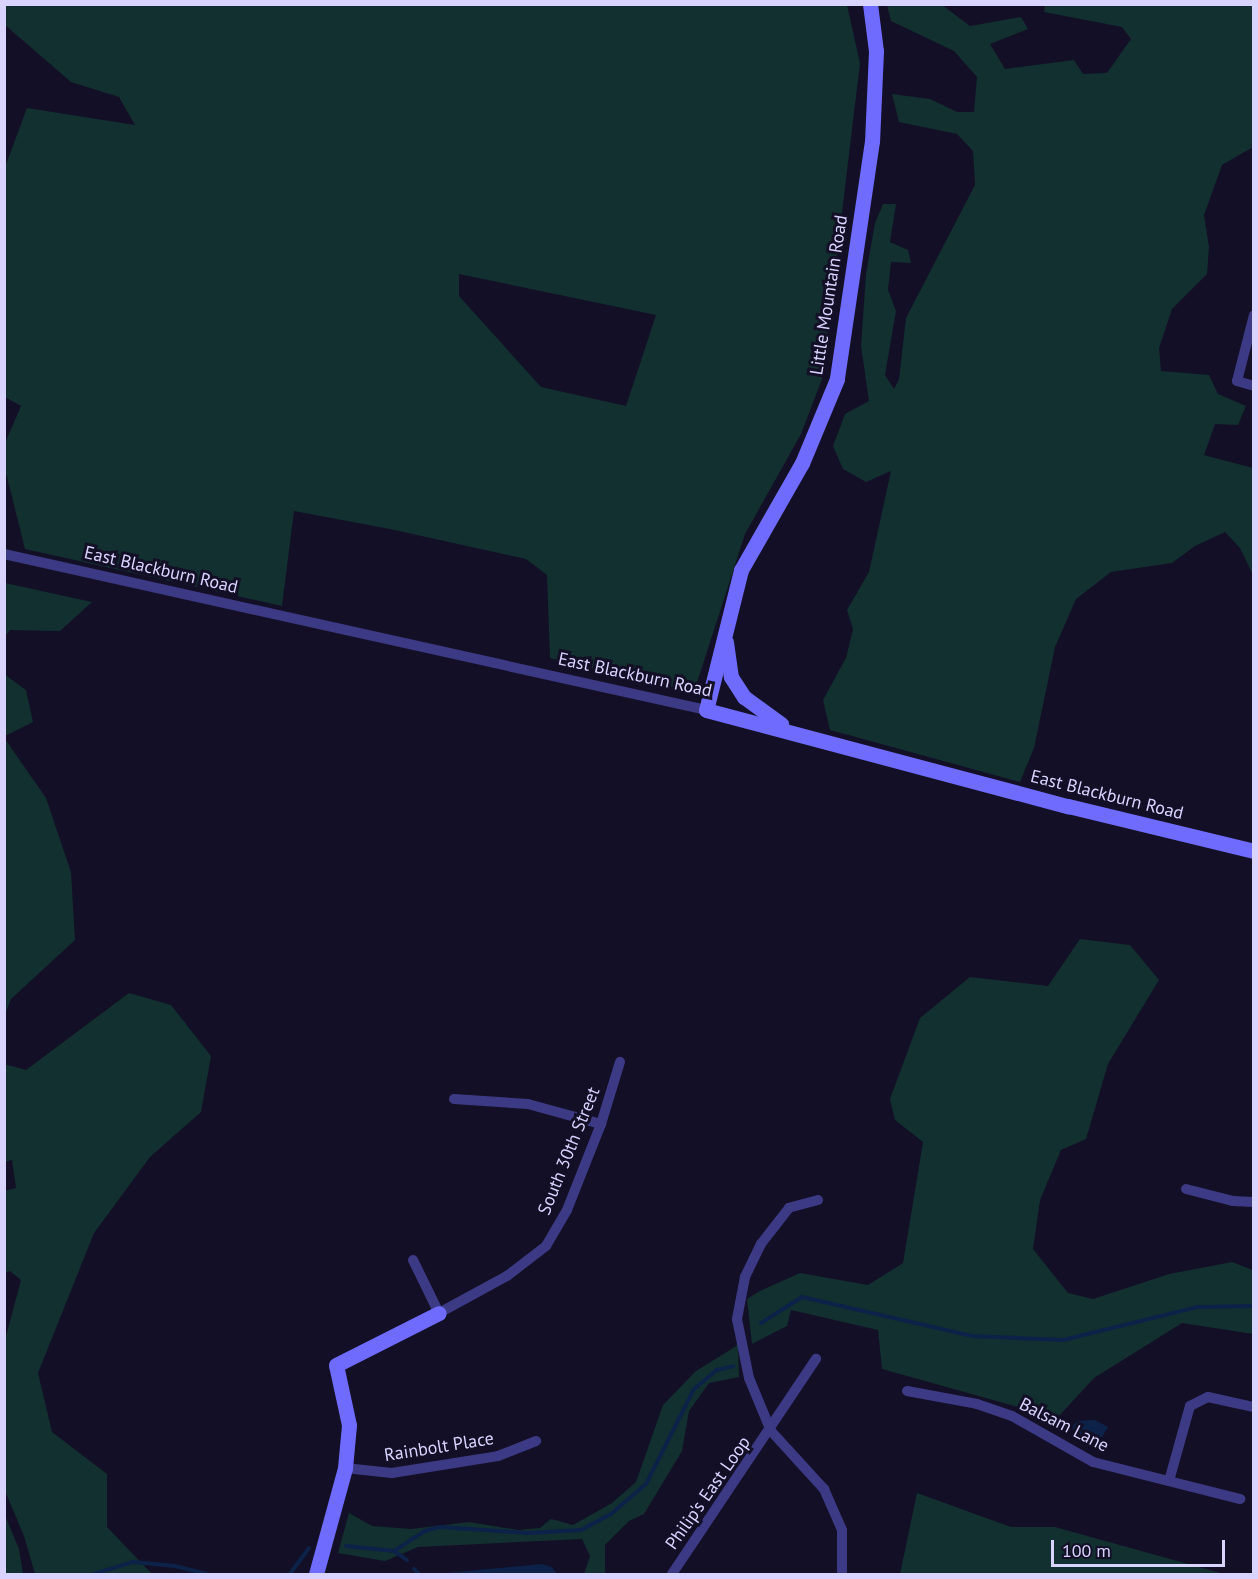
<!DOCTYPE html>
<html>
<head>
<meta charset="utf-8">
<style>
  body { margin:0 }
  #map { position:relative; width:1258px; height:1579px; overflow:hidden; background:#130f26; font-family:"PT Sans",sans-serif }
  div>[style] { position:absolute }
  .green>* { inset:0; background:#12302f }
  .water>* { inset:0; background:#0c2248 }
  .stream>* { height:4px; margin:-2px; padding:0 2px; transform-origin:2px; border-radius:2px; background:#0c2248 }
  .street>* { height:10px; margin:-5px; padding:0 5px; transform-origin:5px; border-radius:5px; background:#3d3a85 }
  .secondary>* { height:15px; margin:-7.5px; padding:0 7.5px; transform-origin:7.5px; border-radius:7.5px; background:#6f6bff }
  span { translate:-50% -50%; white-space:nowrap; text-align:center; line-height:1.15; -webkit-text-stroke:6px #130f26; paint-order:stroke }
  .street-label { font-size:18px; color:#d9d4ff }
  .frame { position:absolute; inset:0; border:6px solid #d9d4ff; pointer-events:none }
  .scale { position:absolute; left:1051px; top:1540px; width:174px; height:27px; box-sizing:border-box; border:3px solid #d9d4ff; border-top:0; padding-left:8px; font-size:18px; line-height:21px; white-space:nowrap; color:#d9d4ff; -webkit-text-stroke:4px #130f26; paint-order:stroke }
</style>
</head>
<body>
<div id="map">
  <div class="green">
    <i style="clip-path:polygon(evenodd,5px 5px,847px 5px,860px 63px,822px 379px,801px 434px,745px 534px,694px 692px,550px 658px,547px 575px,526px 559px,390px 529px,294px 511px,282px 606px,25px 549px,5px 469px,5px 443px,21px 406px,5px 397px,4px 170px,27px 108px,135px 125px,119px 97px,71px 82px,5px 25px,5px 5px,459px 274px,656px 315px,626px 406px,541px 387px,459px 296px,459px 274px)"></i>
    <i style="clip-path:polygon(887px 5px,942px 5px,970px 26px,1021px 17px,1028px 29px,990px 44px,1005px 69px,1074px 60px,1083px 74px,1107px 73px,1131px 39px,1122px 27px,1044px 12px,1045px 5px,1253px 5px,1253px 147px,1222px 165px,1204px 215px,1209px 247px,1207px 274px,1172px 309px,1159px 348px,1161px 371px,1209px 375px,1218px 394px,1246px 406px,1238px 425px,1215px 424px,1204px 455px,1253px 468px,1253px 575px,1240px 548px,1225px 532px,1195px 546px,1172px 563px,1111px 572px,1076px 599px,1055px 647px,1034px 748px,1020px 782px,830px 730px,823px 700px,846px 658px,853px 629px,847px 610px,869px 572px,891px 471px,866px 482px,843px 469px,833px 446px,845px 414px,869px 401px,861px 346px,866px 274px,875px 223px,883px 204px,896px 204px,890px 242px,908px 250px,911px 263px,891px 262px,888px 290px,896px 311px,885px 375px,894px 389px,899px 379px,906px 318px,975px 185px,973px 151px,957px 134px,899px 122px,892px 94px,930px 99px,957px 112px,974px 112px,977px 77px,954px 51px,891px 21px)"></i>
    <i style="clip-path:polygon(5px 583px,92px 602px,60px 631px,10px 630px,5px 636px)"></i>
    <i style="clip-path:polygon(4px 674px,26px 690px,33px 722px,5px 736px)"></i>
    <i style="clip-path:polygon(5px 739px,46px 798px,71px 872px,75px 940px,11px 999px,5px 1014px)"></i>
    <i style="clip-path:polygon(1080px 939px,1130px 945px,1159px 980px,1108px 1064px,1086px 1139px,1061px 1150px,1040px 1200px,1033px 1249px,1068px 1293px,1093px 1299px,1169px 1274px,1232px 1262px,1253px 1270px,1253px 1334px,1182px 1323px,1094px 1378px,1057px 1418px,882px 1369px,878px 1330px,791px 1310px,787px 1326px,752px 1344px,747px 1299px,760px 1291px,800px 1273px,868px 1285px,903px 1263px,923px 1142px,895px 1120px,890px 1099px,920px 1018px,970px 977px,1048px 986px)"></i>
    <i style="clip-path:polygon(129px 993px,171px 1005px,211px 1056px,201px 1112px,150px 1157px,94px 1233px,38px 1373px,52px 1432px,107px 1474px,107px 1527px,152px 1574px,35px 1574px,24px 1536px,5px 1491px,5px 1340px,21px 1280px,10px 1271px,5px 1273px,5px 1191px,16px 1188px,12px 1160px,5px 1162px,4px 1064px,26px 1070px)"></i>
    <i style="clip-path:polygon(738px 1345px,739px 1377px,709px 1383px,689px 1411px,682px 1451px,644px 1514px,629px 1521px,605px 1545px,605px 1574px,584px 1574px,590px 1556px,582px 1539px,418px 1547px,385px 1561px,338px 1553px,349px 1513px,372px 1526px,411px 1529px,469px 1522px,518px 1530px,540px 1528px,551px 1519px,573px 1525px,612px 1503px,636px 1482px,663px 1405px,696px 1371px)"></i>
    <i style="clip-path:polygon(917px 1493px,1011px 1527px,1055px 1527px,1224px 1574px,900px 1574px)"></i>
    <i style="clip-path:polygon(4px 1513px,19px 1549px,23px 1574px,5px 1574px)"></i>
  </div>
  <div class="water">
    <i style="clip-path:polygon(1095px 1420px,1108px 1427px,1096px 1447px,1076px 1436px,1072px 1427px,1077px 1421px)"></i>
    <i style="clip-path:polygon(542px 1564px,552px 1567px,557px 1574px,435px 1574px)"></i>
  </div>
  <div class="stream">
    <i style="left:761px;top:1323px;width:49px;rotate:-32.4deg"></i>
    <i style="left:802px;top:1297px;width:174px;rotate:12.9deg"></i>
    <i style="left:972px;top:1336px;width:91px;rotate:2.5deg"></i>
    <i style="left:1063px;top:1340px;width:138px;rotate:-13.8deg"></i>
    <i style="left:1197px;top:1307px;width:57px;rotate:-1deg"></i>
    <i style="left:346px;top:1546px;width:48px;rotate:5.9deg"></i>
    <i style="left:394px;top:1551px;width:37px;rotate:-33deg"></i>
    <i style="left:425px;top:1531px;width:16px;rotate:-15deg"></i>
    <i style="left:440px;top:1527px;width:88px;rotate:3.9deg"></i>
    <i style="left:528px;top:1533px;width:53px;rotate:-3.2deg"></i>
    <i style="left:581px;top:1530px;width:34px;rotate:-28deg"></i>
    <i style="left:611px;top:1514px;width:46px;rotate:-40.6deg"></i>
    <i style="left:646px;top:1484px;width:106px;rotate:-63.2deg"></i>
    <i style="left:694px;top:1389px;width:30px;rotate:-40deg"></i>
    <i style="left:717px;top:1370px;width:17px;rotate:-13deg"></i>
    <i style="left:394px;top:1551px;width:16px;rotate:35deg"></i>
    <i style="left:414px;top:1569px;width:7px;rotate:45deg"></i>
    <i style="left:94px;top:1574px;width:41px;rotate:-17.1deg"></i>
    <i style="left:133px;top:1562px;width:42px;rotate:5.4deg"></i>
    <i style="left:175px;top:1566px;width:33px;rotate:14deg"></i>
    <i style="left:290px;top:1574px;width:32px;rotate:-54deg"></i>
  </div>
  <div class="street">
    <i style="left:1254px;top:315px;width:68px;rotate:104.4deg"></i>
    <i style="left:1237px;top:381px;width:18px;rotate:16deg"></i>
    <i style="left:4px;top:554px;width:719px;rotate:12.53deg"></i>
    <i style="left:454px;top:1099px;width:74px;rotate:3.9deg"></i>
    <i style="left:528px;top:1104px;width:76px;rotate:15.3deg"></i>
    <i style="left:1186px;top:1189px;width:49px;rotate:14.3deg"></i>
    <i style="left:1233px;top:1201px;width:21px;rotate:3deg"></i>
    <i style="left:818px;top:1200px;width:30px;rotate:165deg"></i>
    <i style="left:789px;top:1208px;width:46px;rotate:127.9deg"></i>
    <i style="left:761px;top:1244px;width:37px;rotate:116deg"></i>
    <i style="left:745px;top:1277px;width:43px;rotate:100.8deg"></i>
    <i style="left:737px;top:1319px;width:60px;rotate:78.5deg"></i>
    <i style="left:749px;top:1378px;width:57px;rotate:67.5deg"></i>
    <i style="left:771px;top:1431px;width:79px;rotate:47.6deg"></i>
    <i style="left:824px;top:1489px;width:45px;rotate:66.3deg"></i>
    <i style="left:842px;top:1530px;width:44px;rotate:90deg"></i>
    <i style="left:413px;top:1260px;width:59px;rotate:63.9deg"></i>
    <i style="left:439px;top:1313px;width:77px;rotate:-28.6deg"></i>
    <i style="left:507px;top:1276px;width:49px;rotate:-37.6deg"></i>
    <i style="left:546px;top:1246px;width:42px;rotate:-59.7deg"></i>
    <i style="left:567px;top:1210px;width:92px;rotate:-68.4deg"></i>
    <i style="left:601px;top:1124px;width:65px;rotate:-73deg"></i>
    <i style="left:907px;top:1391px;width:71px;rotate:10.5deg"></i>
    <i style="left:977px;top:1404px;width:37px;rotate:19deg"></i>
    <i style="left:1012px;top:1416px;width:93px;rotate:29.6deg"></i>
    <i style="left:1093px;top:1462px;width:152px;rotate:14.1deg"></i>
    <i style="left:345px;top:1468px;width:47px;rotate:6.1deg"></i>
    <i style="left:392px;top:1473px;width:107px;rotate:-9.1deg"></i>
    <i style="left:498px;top:1456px;width:41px;rotate:-21.5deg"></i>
    <i style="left:1169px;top:1481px;width:78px;rotate:-74.4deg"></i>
    <i style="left:1190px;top:1406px;width:20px;rotate:-27deg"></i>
    <i style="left:1208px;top:1397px;width:47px;rotate:12.3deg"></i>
    <i style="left:672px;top:1574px;width:259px;rotate:-56.2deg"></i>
  </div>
  <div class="secondary">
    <i style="left:870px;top:4px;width:47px;rotate:82.7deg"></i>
    <i style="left:876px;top:51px;width:90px;rotate:92.5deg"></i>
    <i style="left:872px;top:141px;width:241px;rotate:98.4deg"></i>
    <i style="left:837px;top:379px;width:91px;rotate:112.6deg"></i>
    <i style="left:802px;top:463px;width:123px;rotate:119.7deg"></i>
    <i style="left:741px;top:570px;width:144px;rotate:104deg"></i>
    <i style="left:706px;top:710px;width:375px;rotate:14.9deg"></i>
    <i style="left:1068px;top:806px;width:191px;rotate:13.6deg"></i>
    <i style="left:726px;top:642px;width:35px;rotate:82deg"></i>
    <i style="left:731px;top:677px;width:24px;rotate:57deg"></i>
    <i style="left:744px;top:697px;width:46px;rotate:36.1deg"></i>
    <i style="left:316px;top:1574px;width:110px;rotate:-74.7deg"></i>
    <i style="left:345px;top:1468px;width:43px;rotate:-84.7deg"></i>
    <i style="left:349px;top:1425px;width:61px;rotate:-102.2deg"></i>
    <i style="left:336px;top:1365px;width:115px;rotate:-26.8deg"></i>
  </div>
  <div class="street-label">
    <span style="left:829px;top:295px;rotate:-81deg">Little Mountain Road</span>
    <span style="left:161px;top:570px;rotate:13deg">East Blackburn Road</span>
    <span style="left:635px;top:675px;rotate:12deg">East Blackburn Road</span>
    <span style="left:1107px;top:795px;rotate:14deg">East Blackburn Road</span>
    <span style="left:569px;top:1151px;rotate:-68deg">South 30th Street</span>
    <span style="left:1064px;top:1425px;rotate:27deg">Balsam Lane</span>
    <span style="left:439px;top:1447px;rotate:-9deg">Rainbolt Place</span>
    <span style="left:708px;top:1493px;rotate:-55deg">Philip's East Loop</span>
  </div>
  <div class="frame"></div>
  <div class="scale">100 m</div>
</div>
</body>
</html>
